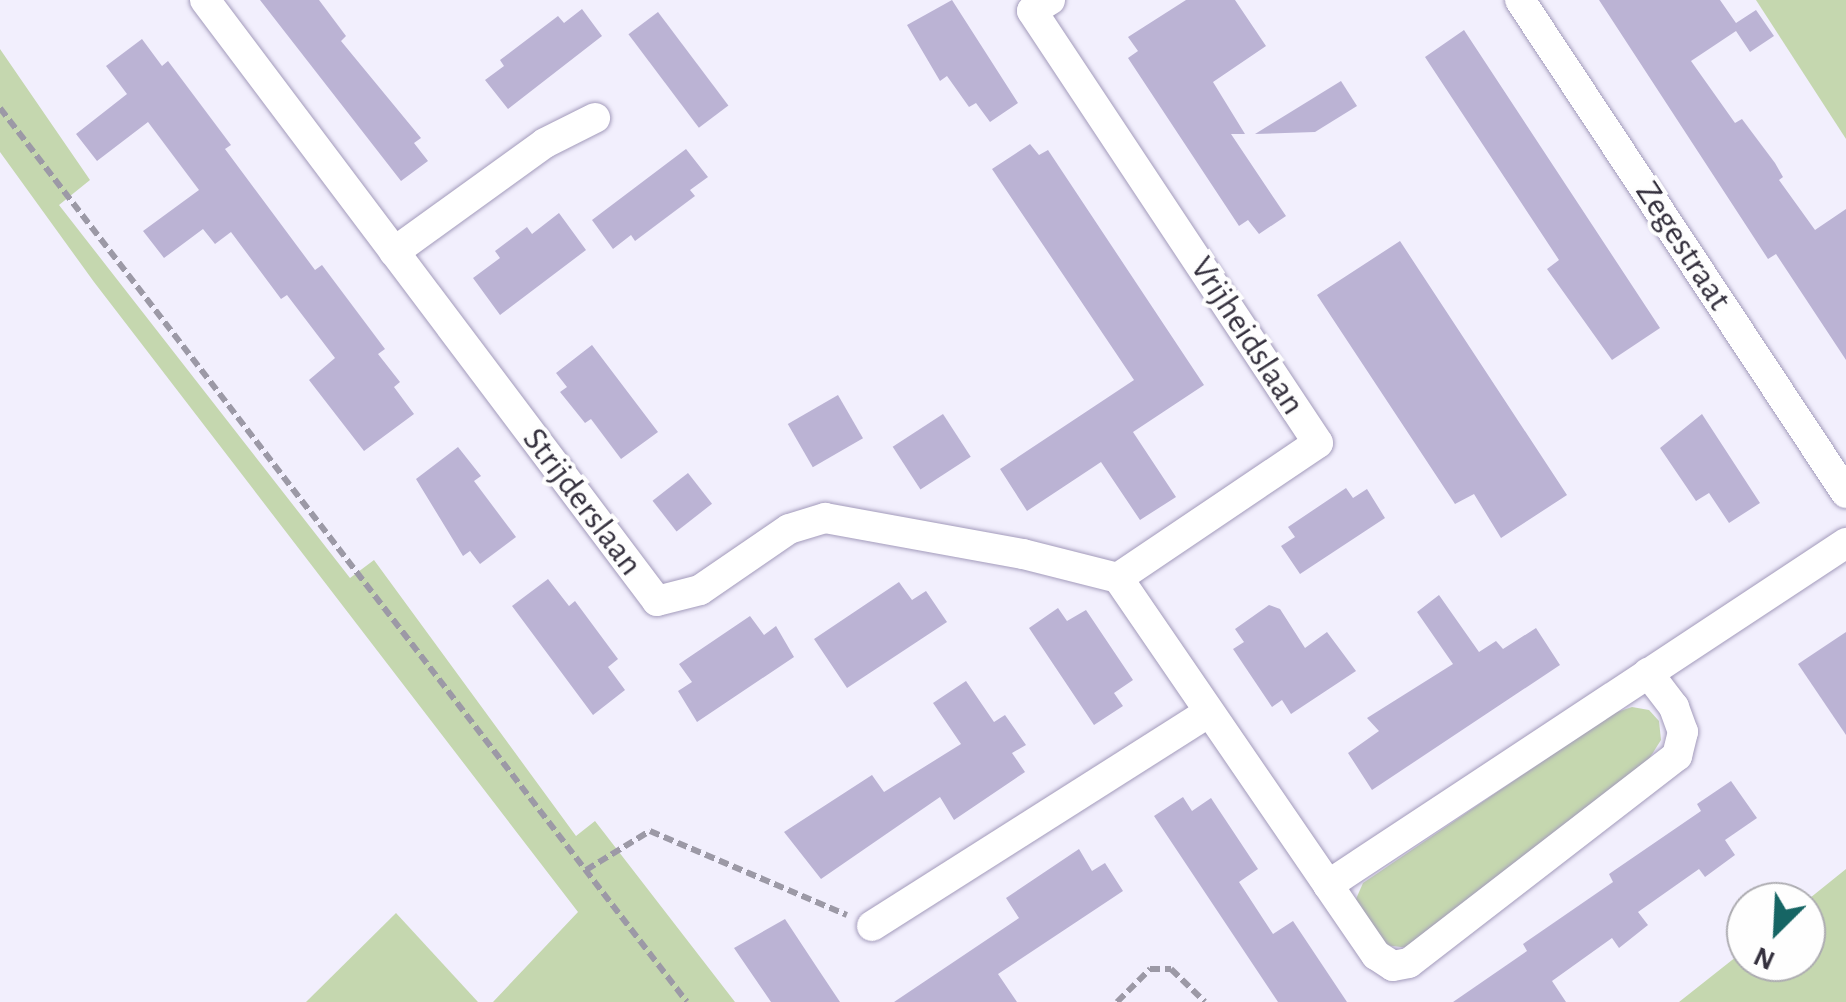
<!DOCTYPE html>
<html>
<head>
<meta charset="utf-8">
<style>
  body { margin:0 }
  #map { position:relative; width:1846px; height:1002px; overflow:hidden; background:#f2effd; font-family:"Alegreya Sans",sans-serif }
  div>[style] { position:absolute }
  .green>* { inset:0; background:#c5d7af }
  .building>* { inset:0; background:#bbb3d4; transform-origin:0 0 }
  .path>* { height:6px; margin-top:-3px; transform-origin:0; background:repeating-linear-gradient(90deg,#9c99a6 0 10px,transparent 0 15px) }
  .roads { filter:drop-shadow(0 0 2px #a39bbb) drop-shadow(0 0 2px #a39bbb) }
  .minor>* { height:30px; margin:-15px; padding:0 15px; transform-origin:15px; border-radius:15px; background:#fff }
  span { translate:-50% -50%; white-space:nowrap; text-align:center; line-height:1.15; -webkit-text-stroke:8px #fefefe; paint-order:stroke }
  .street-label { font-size:35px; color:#34303d }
  .north { position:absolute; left:1726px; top:882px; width:100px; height:100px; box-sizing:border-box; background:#fefefe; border:2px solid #adacb1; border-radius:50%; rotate:204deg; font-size:28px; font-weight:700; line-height:40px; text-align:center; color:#34303d }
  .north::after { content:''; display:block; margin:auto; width:35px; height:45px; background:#166564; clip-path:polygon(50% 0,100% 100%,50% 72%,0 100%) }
</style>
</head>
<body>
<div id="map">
  <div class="green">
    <i style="clip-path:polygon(1756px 0,1846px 0,1846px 139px)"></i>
    <i style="clip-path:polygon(0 49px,90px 180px,59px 205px,350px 578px,374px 560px,576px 836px,595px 821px,735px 1002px,493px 1002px,578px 912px,94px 282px,0 152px)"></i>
    <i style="clip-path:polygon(1632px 707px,1649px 710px,1659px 721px,1661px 740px,1649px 759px,1410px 948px,1383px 945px,1359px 917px,1356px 899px,1363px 883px,1614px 713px)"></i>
    <i style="clip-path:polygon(1846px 869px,1846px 1002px,1679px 1002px,1746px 949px,1746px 962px,1806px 962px,1805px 902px)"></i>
    <i style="clip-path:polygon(396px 913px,478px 1002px,306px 1002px)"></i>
  </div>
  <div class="building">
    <i style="clip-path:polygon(260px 0,319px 0,346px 36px,341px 41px,421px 138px,414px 143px,428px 161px,401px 181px)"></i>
    <i style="clip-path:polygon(952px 0,1018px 103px,990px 122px,976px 103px,969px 107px,947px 76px,940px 81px,907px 25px)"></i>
    <i style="clip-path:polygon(1186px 0,1235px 0,1266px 46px,1213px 82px,1245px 134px,1231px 134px,1286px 216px,1259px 234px,1248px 220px,1239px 226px,1128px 58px,1138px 51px,1128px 37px)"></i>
    <i style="clip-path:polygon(1599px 0,1720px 0,1736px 23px,1756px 10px,1774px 36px,1750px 52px,1736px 31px,1691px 61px,1735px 123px,1742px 119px,1775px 163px,1783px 177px,1779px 180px,1815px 230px,1846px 209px,1846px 360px,1776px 254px,1768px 259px)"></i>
    <i style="clip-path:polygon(582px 9px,602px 36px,508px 109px,485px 80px,504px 66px,500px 60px,558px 16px,564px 23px)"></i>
    <i style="left:658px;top:12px;width:117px;height:37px;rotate:53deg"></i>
    <i style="clip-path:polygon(1464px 30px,1660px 328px,1612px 360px,1547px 269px,1559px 260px,1425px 57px)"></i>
    <i style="clip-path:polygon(142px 39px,162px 66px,168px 61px,231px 145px,225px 149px,315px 270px,322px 265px,385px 349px,378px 354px,400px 382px,394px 387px,414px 414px,364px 451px,309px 380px,335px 358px,287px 295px,281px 299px,231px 232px,215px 244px,203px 229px,164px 258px,143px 231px,199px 190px,148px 122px,97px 161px,76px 134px,127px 94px,106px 66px)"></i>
    <i style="clip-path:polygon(1341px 81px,1357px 106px,1315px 132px,1255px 134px)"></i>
    <i style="clip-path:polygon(1030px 144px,1039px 155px,1048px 150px,1204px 385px,1133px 432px,1176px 497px,1140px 520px,1101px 462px,1027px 511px,1000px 469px,1134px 380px,992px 169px)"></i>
    <i style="clip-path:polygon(686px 149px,708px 177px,690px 190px,695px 196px,635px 241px,631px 235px,613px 249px,592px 220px)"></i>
    <i style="clip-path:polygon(559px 213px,586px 250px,500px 315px,473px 278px,500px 258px,495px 251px,527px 227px,532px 234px)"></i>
    <i style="clip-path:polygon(1400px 241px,1567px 495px,1501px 538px,1474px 494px,1455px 504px,1317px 295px)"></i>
    <i style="clip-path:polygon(592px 345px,658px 432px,621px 459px,591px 419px,585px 423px,560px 392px,567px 387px,556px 373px)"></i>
    <i style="left:838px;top:395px;width:50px;height:58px;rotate:60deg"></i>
    <i style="left:943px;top:414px;width:51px;height:60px;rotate:57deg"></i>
    <i style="clip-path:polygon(1702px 414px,1760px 503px,1729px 523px,1709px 493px,1696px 501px,1660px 448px)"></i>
    <i style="clip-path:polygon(458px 447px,481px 476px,474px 481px,516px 537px,480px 564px,470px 551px,463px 556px,416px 479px)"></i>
    <i style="left:688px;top:473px;width:39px;height:45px;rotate:52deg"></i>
    <i style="clip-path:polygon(1346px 488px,1353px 498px,1367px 489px,1385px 518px,1300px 574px,1281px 546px,1295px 537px,1288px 527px)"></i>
    <i style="clip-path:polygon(548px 579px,569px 606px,575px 601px,618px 659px,608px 667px,625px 690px,593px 715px,512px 606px)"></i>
    <i style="clip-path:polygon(899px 582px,912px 600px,926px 591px,947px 622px,847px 688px,814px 639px)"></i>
    <i style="clip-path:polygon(1439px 595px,1479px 652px,1496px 641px,1503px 649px,1536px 628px,1560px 665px,1372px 790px,1348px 753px,1379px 731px,1367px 718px,1453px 664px,1417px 612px)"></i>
    <i style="clip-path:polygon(1269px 605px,1280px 609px,1305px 648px,1327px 632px,1356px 671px,1291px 714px,1282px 700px,1272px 707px,1233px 649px,1244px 642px,1235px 629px)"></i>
    <i style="clip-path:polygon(1058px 608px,1067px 621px,1086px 610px,1133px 680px,1114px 693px,1123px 706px,1094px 725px,1029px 628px)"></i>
    <i style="clip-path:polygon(750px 616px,764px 635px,776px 626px,794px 657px,697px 722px,678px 691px,692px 682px,679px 664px)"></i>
    <i style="clip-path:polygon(1846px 632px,1846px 735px,1798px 664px)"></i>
    <i style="clip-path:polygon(966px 681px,994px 722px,1005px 715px,1026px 745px,1012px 753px,1025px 772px,954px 820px,940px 797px,821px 879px,784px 832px,872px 775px,884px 792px,961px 744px,933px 703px)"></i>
    <i style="clip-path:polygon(1731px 781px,1757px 818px,1725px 840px,1735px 855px,1705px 877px,1699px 869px,1638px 912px,1648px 925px,1619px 948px,1612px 938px,1552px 981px,1566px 1002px,1453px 1002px,1527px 951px,1523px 944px,1613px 882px,1609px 874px,1701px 811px,1697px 804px)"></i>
    <i style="clip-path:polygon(1183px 797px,1192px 811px,1211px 798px,1258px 869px,1239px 882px,1273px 934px,1293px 921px,1347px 1002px,1278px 1002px,1154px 816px)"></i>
    <i style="clip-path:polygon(1079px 849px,1092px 871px,1105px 863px,1123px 891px,998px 974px,1017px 1002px,894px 1002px,1019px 918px,1006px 898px)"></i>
    <i style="clip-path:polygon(785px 919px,816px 966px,840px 1002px,771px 1002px,734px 948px)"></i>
  </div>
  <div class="path">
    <i style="left:0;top:108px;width:1127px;rotate:52.46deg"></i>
    <i style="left:586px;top:870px;width:75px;rotate:-31.4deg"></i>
    <i style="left:650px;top:831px;width:214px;rotate:23.1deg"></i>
    <i style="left:1117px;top:1002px;width:47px;rotate:-45deg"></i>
    <i style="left:1150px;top:969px;width:21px"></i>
    <i style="left:1171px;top:969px;width:47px;rotate:44.1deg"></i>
  </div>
  <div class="roads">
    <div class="minor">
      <i style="left:205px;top:0;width:752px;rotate:53.05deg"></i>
      <i style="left:657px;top:601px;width:44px;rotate:-14.3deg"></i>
      <i style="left:700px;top:590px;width:108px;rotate:-34.4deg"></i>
      <i style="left:789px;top:529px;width:38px;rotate:-17deg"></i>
      <i style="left:825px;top:518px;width:201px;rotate:10.3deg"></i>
      <i style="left:1023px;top:554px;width:98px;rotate:14.2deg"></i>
      <i style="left:1050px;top:0;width:21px;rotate:149deg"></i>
      <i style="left:1032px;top:11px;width:518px;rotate:56.49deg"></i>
      <i style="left:1318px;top:443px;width:241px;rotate:146deg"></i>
      <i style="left:1520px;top:0;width:591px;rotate:56.53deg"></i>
      <i style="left:394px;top:252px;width:186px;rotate:-35.8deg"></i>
      <i style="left:545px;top:143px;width:56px;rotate:-26.6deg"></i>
      <i style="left:1118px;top:578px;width:372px;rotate:55.6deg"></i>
      <i style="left:1328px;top:885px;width:621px;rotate:-33.43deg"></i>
      <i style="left:1328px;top:885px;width:85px;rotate:55.6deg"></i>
      <i style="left:1376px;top:955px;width:20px;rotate:33deg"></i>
      <i style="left:1393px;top:966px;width:16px;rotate:-11deg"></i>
      <i style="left:1409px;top:963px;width:339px;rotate:-37.7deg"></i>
      <i style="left:1677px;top:756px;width:25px;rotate:-76deg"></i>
      <i style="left:1683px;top:732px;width:27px;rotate:-110deg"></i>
      <i style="left:1674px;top:707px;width:43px;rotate:-127.4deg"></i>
      <i style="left:872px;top:926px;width:397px;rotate:-32.4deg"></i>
    </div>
  </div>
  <div class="street-label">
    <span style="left:1683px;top:246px;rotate:57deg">Zegestraat</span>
    <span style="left:1247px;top:336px;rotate:57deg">Vrijheidslaan</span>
    <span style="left:582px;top:502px;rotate:53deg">Strijderslaan</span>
  </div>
  <div class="north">N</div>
</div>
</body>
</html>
